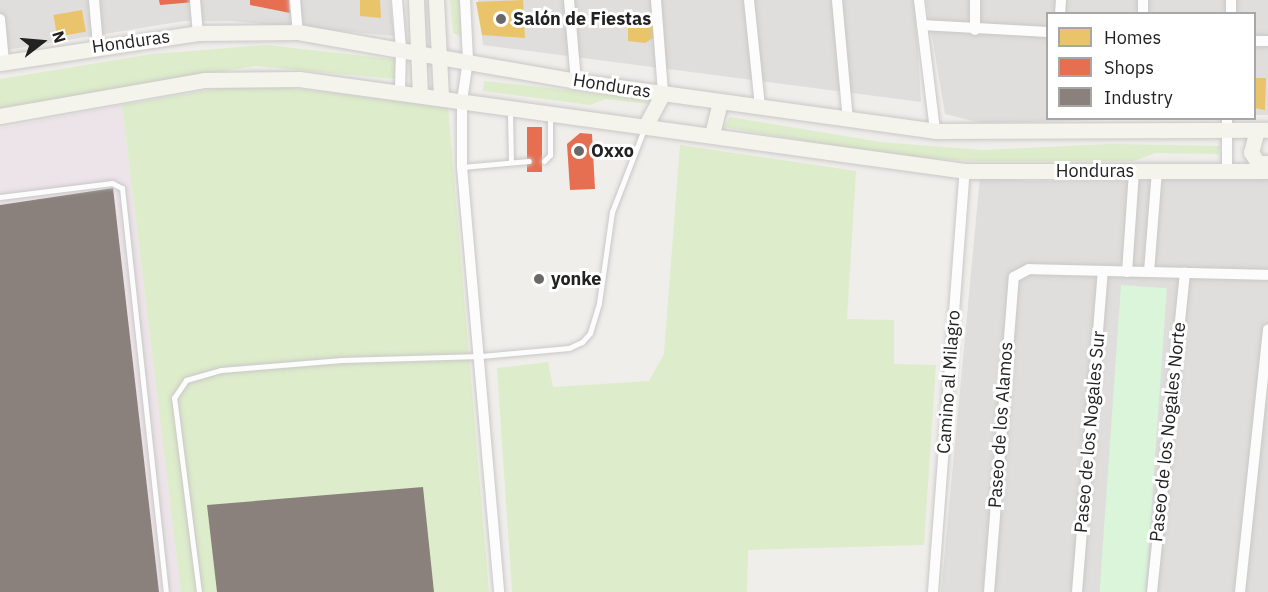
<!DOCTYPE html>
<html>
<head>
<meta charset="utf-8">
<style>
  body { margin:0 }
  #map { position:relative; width:1268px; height:592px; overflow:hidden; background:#f0eeeb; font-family:"IBM Plex Sans",sans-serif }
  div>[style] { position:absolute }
  .residential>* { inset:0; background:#dfdedc }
  .industrial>* { inset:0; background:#ede4e9 }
  .grass>* { inset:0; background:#ddeccb }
  .park>* { inset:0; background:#daf5da; transform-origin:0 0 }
  .parking>* { inset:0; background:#e0dfde }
  .homes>* { inset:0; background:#e9c46a; transform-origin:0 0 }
  .shops>* { inset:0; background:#e76f51; transform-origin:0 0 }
  .industry>* { inset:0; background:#8a817c }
  .roads { filter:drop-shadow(0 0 2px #c9c8c7) drop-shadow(0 0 2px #c9c8c7) }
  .lane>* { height:5px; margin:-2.5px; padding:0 2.5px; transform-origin:2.5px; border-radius:2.5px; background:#fdfcfc }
  .street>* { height:10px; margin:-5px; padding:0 5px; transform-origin:5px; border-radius:5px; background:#fdfcfc }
  .secondary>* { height:15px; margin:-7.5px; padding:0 7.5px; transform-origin:7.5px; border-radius:7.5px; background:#f4f4ed }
  .dots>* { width:16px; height:16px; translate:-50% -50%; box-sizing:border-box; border:3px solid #fff; border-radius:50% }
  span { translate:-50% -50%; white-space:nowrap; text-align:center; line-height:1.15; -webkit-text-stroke:6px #fff; paint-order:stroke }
  .poi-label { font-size:18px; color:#222; font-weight:700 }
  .left { translate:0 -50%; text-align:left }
  .street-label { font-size:18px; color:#222 }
  .legend { position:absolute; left:1046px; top:12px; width:210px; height:108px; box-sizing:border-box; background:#fff; border:2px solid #a7a7a7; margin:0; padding:8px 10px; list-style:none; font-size:18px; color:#222 }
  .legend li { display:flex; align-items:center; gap:12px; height:30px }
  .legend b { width:30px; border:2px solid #a7a7a7 }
  .north { position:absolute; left:12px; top:12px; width:60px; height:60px; -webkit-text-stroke:4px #fff; paint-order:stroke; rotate:74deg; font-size:16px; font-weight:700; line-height:24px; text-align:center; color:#222 }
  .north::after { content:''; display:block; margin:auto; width:21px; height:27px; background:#222; clip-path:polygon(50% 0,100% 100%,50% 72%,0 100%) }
</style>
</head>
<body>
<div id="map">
  <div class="residential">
    <i style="clip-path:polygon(0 0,390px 0,394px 36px,233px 21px,184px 21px,0 51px)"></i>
    <i style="clip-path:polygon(478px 0,915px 0,921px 102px,483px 45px)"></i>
    <i style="clip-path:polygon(926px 0,1268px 0,1268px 115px,1255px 115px,1254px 14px,1048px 14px,1048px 118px,1145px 119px,981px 123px,945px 114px)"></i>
    <i style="clip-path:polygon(980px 177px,1028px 181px,1268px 179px,1268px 592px,941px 592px)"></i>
  </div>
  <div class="industrial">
    <i style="clip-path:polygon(122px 105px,181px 592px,0 592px,0 128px)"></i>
  </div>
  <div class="grass">
    <i style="clip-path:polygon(450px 0,463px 0,466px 38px,453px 33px)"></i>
    <i style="clip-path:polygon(267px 45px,399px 60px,396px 79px,255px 66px,0 108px,0 79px,153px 54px)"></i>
    <i style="clip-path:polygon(484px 81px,649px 99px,649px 104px,605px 99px,590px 105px,483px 91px)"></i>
    <i style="clip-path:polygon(249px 83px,448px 107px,489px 592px,181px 592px,122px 105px)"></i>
    <i style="clip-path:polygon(730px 117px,880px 142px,983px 150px,1109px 144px,1220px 146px,1219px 154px,1155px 153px,1134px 161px,970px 161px,897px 156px,724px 127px)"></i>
    <i style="clip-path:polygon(680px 145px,856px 171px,847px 319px,894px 320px,894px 364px,936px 365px,924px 545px,748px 550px,747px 592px,512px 592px,497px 368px,548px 362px,553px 387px,649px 381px,664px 354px)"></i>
  </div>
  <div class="park">
    <i style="left:1121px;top:285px;width:46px;height:308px;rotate:4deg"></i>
  </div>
  <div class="parking">
    <i style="clip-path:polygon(658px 37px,660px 62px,628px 56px,629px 43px,647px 45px)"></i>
  </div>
  <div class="homes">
    <i style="clip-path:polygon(360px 0,380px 0,381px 18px,360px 16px)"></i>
    <i style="clip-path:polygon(523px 0,525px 38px,482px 35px,476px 2px)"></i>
    <i style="left:82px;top:10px;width:22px;height:29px;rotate:80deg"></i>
    <i style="clip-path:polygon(657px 20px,658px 35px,645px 43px,628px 41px,628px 23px)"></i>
    <i style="clip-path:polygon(1254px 78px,1266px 78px,1265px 110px,1254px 108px)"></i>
  </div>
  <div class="shops">
    <i style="clip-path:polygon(159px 0,195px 0,195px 2px,160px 5px)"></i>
    <i style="clip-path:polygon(250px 0,289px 0,290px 13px,250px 5px)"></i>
    <i style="left:527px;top:127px;width:15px;height:45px"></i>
    <i style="clip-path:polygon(580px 133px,592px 134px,595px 189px,570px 190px,567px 144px)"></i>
  </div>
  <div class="industry">
    <i style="clip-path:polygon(113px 188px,159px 592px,0 592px,0 205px)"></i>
    <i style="clip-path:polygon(423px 487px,434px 592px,217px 592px,207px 505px)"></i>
  </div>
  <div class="roads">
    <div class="lane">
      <i style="left:510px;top:111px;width:51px;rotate:88.9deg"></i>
      <i style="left:544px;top:161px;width:8px;rotate:-45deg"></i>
      <i style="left:550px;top:155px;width:38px;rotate:-90deg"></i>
      <i style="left:462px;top:167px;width:67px;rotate:-5.1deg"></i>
      <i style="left:0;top:197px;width:113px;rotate:-7.1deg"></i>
      <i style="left:112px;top:183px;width:11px;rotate:27deg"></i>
      <i style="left:122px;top:188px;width:406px;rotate:83.8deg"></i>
      <i style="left:199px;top:592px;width:196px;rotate:-97.3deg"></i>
      <i style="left:174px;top:398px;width:22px;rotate:-56deg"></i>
      <i style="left:186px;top:380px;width:36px;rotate:-16deg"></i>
      <i style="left:221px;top:370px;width:121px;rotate:-4.7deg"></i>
      <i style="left:342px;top:360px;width:139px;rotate:-1.6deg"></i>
      <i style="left:481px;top:356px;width:88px;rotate:-5.2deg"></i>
      <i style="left:569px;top:348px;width:14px;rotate:-25deg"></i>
      <i style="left:582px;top:342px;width:12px;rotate:-48deg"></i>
      <i style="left:590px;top:333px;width:31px;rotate:-73deg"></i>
      <i style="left:599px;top:303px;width:92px;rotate:-81.9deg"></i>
      <i style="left:612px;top:212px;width:89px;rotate:-68.9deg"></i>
    </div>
    <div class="street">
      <i style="left:94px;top:0;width:46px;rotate:85deg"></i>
      <i style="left:195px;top:0;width:33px;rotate:85deg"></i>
      <i style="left:295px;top:0;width:32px;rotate:85deg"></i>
      <i style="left:397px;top:0;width:49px;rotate:85.3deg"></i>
      <i style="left:401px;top:49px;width:41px;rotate:91.4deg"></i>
      <i style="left:465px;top:0;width:60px;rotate:87.1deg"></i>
      <i style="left:468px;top:60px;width:41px;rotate:98.3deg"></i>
      <i style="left:462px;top:101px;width:66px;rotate:90deg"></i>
      <i style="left:462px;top:167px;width:427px;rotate:85deg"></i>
      <i style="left:569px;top:0;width:81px;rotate:85.1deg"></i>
      <i style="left:656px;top:0;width:93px;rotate:85.7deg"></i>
      <i style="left:749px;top:0;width:107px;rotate:84.1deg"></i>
      <i style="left:837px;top:0;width:121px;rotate:84.8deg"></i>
      <i style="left:919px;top:0;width:132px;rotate:83deg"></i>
      <i style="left:975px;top:0;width:30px;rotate:90deg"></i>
      <i style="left:1060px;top:14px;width:14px;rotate:-86deg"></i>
      <i style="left:1143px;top:14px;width:14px;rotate:-90deg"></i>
      <i style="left:1231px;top:14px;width:14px;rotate:-90deg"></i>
      <i style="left:0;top:19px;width:43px;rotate:84.7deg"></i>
      <i style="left:922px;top:25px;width:126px;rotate:3.2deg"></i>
      <i style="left:1254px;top:41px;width:14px"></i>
      <i style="left:1227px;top:171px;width:53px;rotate:-90deg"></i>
      <i style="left:1127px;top:272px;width:101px;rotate:-86deg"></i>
      <i style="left:1149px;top:272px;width:101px;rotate:-85.5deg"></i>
      <i style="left:933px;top:592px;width:422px;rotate:-85.7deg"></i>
      <i style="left:989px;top:592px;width:316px;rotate:-85.5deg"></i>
      <i style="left:1014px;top:277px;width:17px;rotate:-28deg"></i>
      <i style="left:1029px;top:269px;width:239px;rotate:1.4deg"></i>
      <i style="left:1077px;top:592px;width:321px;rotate:-85.4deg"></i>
      <i style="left:1152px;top:592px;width:321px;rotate:-84.1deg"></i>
      <i style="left:1240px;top:592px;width:264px;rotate:-83.9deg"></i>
    </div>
    <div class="secondary">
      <i style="left:416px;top:0;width:95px;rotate:87.6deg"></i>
      <i style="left:436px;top:0;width:97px;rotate:87deg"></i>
      <i style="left:0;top:63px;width:200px;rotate:-8.6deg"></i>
      <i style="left:198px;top:33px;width:100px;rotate:-0.6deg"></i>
      <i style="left:298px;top:32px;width:282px;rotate:10deg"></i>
      <i style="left:576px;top:81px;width:362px;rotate:7.9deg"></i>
      <i style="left:935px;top:131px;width:333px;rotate:-0.2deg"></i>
      <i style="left:0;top:116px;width:207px;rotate:-10deg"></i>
      <i style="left:204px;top:80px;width:95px;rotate:-0.6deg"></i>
      <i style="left:299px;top:79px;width:672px;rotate:7.86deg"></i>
      <i style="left:965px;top:171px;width:303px"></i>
      <i style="left:646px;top:125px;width:36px;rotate:-62deg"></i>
      <i style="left:1257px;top:130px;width:23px;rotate:105deg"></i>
      <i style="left:1251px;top:152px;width:13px;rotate:58deg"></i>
      <i style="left:1258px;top:163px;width:10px"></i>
      <i style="left:712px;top:134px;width:33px;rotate:-76deg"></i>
    </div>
  </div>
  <div class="dots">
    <i style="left:501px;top:19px;background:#6a6968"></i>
    <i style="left:579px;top:151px;background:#6a6968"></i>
    <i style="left:539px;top:279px;background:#6a6968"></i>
  </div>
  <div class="poi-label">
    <span class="left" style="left:513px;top:19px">Salón de Fiestas</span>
    <span class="left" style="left:591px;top:151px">Oxxo</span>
    <span class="left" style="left:551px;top:279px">yonke</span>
  </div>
  <div class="street-label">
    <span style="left:131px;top:42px;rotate:-8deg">Honduras</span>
    <span style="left:612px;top:86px;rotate:9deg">Honduras</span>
    <span style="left:1095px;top:171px">Honduras</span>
    <span style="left:949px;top:382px;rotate:-86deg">Camino al Milagro</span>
    <span style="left:1001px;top:425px;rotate:-86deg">Paseo de los Alamos</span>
    <span style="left:1090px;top:432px;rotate:-85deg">Paseo de los Nogales Sur</span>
    <span style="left:1168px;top:432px;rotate:-84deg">Paseo de los Nogales Norte</span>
  </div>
  <ul class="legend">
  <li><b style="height:16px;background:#e9c46a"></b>Homes</li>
  <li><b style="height:16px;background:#e76f51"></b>Shops</li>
  <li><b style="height:16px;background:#8a817c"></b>Industry</li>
  </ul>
  <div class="north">N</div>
</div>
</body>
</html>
